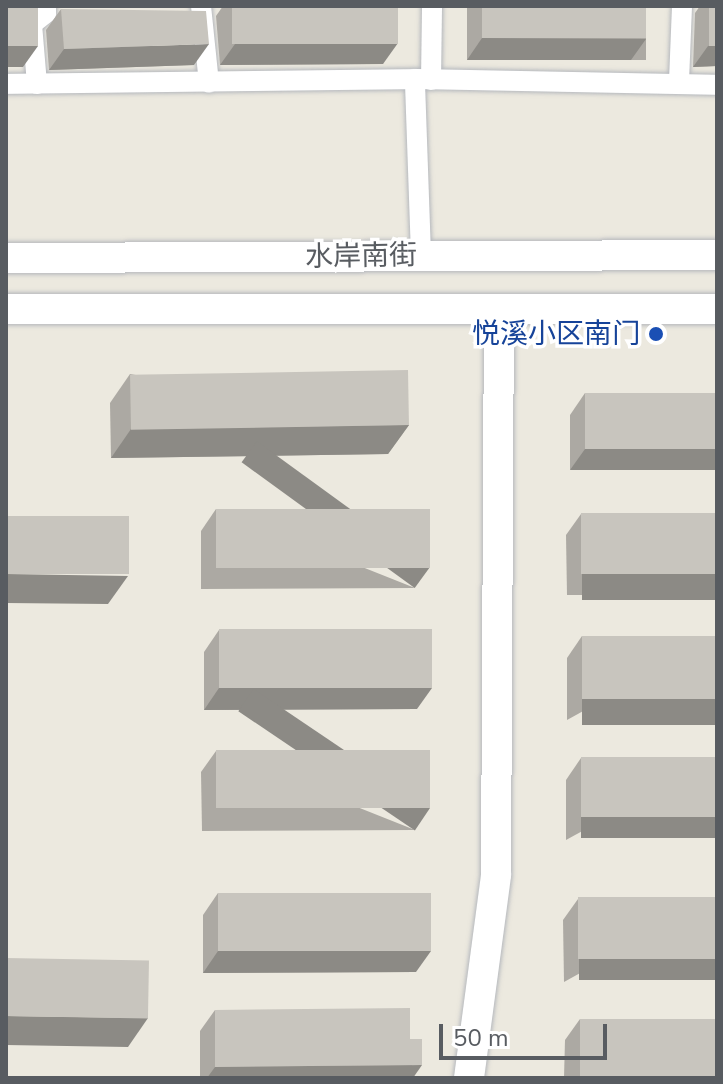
<!DOCTYPE html>
<html>
<head>
<meta charset="utf-8">
<style>
  body { margin:0 }
  #map { position:relative; width:723px; height:1084px; overflow:hidden; background:#ece9df; font-family:"Nunito Sans","Noto Sans SC",sans-serif }
  div>[style] { position:absolute }
  .roads { filter:drop-shadow(0 0 2px #b5b8bd) drop-shadow(0 0 2px #b5b8bd) }
  .street>* { height:20px; margin:-10px; padding:0 10px; transform-origin:10px; border-radius:10px; background:#fff }
  .secondary>* { height:30px; margin:-15px; padding:0 15px; transform-origin:15px; border-radius:15px; background:#fff }
  .wall>* { inset:0; background:#aca9a3; transform-origin:0 0 }
  .shaded-wall>* { inset:0; background:#8c8a85; transform-origin:0 0 }
  .building>* { inset:0; background:#c8c5be; transform-origin:0 0 }
  .dots>* { width:22px; height:22px; translate:-50% -50%; box-sizing:border-box; border:4px solid #fff; border-radius:50% }
  span { translate:-50% -50%; white-space:nowrap; text-align:center; line-height:1.15; -webkit-text-stroke:7px #fff; paint-order:stroke }
  .street-label { font-size:28px; color:#585c61 }
  .transit-label { font-size:28px; color:#164399 }
  .right { translate:-100% -50%; text-align:right }
  .frame { position:absolute; inset:0; border:8px solid #585c61; pointer-events:none }
  .scale { position:absolute; left:439px; top:1024px; width:168px; height:36px; box-sizing:border-box; border:4px solid #585c61; border-top:0; padding-left:10px; font-size:24px; line-height:28px; white-space:nowrap; color:#585c61; -webkit-text-stroke:6px #fff; paint-order:stroke }
</style>
</head>
<body>
<div id="map">
  <div class="roads">
    <div class="street">
      <i style="left:201px;top:6px;width:77px;rotate:84.1deg"></i>
      <i style="left:431px;top:80px;width:74px;rotate:-89.2deg"></i>
      <i style="left:679px;top:81px;width:75px;rotate:-87.7deg"></i>
      <i style="left:6px;top:84px;width:409px;rotate:-0.7deg"></i>
      <i style="left:37px;top:84px;width:60px;rotate:-94.8deg"></i>
      <i style="left:32px;top:24px;width:18px;rotate:-38deg"></i>
      <i style="left:46px;top:13px;width:7px;rotate:-90deg"></i>
      <i style="left:421px;top:255px;width:176px;rotate:-92deg"></i>
      <i style="left:415px;top:79px;width:302px;rotate:1.1deg"></i>
    </div>
    <div class="secondary">
      <i style="left:6px;top:258px;width:711px;rotate:-0.24deg"></i>
      <i style="left:6px;top:309px;width:711px"></i>
      <i style="left:469px;top:1078px;width:205px;rotate:-82.4deg"></i>
      <i style="left:496px;top:875px;width:565px;rotate:-89.7deg"></i>
    </div>
  </div>
  <div class="wall">
    <i style="clip-path:polygon(223px 6px,398px 6px,383px 64px,220px 65px,216px 16px)"></i>
    <i style="left:467px;top:6px;width:179px;height:54px"></i>
    <i style="clip-path:polygon(700px 6px,717px 6px,717px 66px,693px 67px,695px 13px)"></i>
    <i style="clip-path:polygon(61px 9px,194px 65px,49px 70px,46px 30px)"></i>
    <i style="clip-path:polygon(130px 374px,409px 425px,388px 454px,111px 458px,110px 403px)"></i>
    <i style="clip-path:polygon(585px 393px,717px 393px,570px 470px,570px 415px)"></i>
    <i style="clip-path:polygon(216px 509px,415px 588px,201px 589px,201px 531px)"></i>
    <i style="clip-path:polygon(717px 513px,717px 595px,567px 595px,566px 535px,581px 514px)"></i>
    <i style="clip-path:polygon(219px 630px,417px 709px,204px 710px,204px 652px)"></i>
    <i style="clip-path:polygon(582px 636px,717px 637px,567px 720px,567px 658px)"></i>
    <i style="clip-path:polygon(216px 751px,415px 830px,202px 831px,201px 772px)"></i>
    <i style="clip-path:polygon(717px 757px,566px 840px,566px 780px,581px 758px)"></i>
    <i style="clip-path:polygon(218px 893px,416px 972px,203px 973px,203px 915px)"></i>
    <i style="clip-path:polygon(717px 897px,564px 982px,563px 920px,578px 899px)"></i>
    <i style="clip-path:polygon(215px 1010px,410px 1039px,413px 1078px,200px 1078px,200px 1031px)"></i>
    <i style="clip-path:polygon(580px 1019px,717px 1078px,564px 1078px,565px 1040px)"></i>
  </div>
  <div class="shaded-wall">
    <i style="clip-path:polygon(482px 38px,646px 39px,631px 60px,467px 60px)"></i>
    <i style="clip-path:polygon(398px 43px,383px 64px,220px 65px,235px 44px)"></i>
    <i style="clip-path:polygon(209px 44px,194px 65px,49px 70px,64px 49px)"></i>
    <i style="clip-path:polygon(717px 45px,717px 66px,693px 67px,708px 46px)"></i>
    <i style="clip-path:polygon(6px 46px,38px 46px,23px 67px,6px 67px)"></i>
    <i style="clip-path:polygon(409px 425px,388px 454px,111px 458px,131px 429px)"></i>
    <i style="clip-path:polygon(717px 448px,717px 470px,570px 470px,585px 449px)"></i>
    <i style="left:430px;top:567px;width:26px;height:214px;rotate:126deg"></i>
    <i style="clip-path:polygon(6px 574px,128px 576px,108px 604px,6px 603px)"></i>
    <i style="left:582px;top:574px;width:135px;height:26px"></i>
    <i style="clip-path:polygon(219px 688px,432px 688px,417px 709px,204px 710px)"></i>
    <i style="left:582px;top:699px;width:135px;height:26px"></i>
    <i style="left:430px;top:808px;width:27px;height:213px;rotate:124deg"></i>
    <i style="left:717px;top:817px;width:21px;height:136px;rotate:90deg"></i>
    <i style="clip-path:polygon(218px 951px,431px 951px,416px 972px,203px 973px)"></i>
    <i style="left:717px;top:959px;width:21px;height:138px;rotate:90deg"></i>
    <i style="clip-path:polygon(6px 1016px,148px 1018px,128px 1047px,6px 1045px)"></i>
    <i style="clip-path:polygon(422px 1065px,413px 1078px,207px 1078px,215px 1067px)"></i>
  </div>
  <div class="building">
    <i style="left:6px;top:6px;width:32px;height:40px"></i>
    <i style="left:232px;top:6px;width:166px;height:38px"></i>
    <i style="left:482px;top:6px;width:164px;height:32px"></i>
    <i style="left:709px;top:6px;width:8px;height:40px"></i>
    <i style="clip-path:polygon(61px 9px,206px 11px,209px 44px,64px 49px)"></i>
    <i style="left:408px;top:370px;width:55px;height:278px;rotate:89deg"></i>
    <i style="left:585px;top:393px;width:132px;height:56px"></i>
    <i style="left:216px;top:509px;width:214px;height:59px"></i>
    <i style="left:717px;top:513px;width:61px;height:136px;rotate:90deg"></i>
    <i style="left:6px;top:516px;width:123px;height:58px"></i>
    <i style="left:432px;top:629px;width:59px;height:213px;rotate:90deg"></i>
    <i style="left:582px;top:636px;width:135px;height:63px"></i>
    <i style="left:430px;top:750px;width:58px;height:214px;rotate:90deg"></i>
    <i style="left:717px;top:757px;width:60px;height:136px;rotate:90deg"></i>
    <i style="left:218px;top:893px;width:213px;height:58px"></i>
    <i style="left:717px;top:897px;width:62px;height:139px;rotate:90deg"></i>
    <i style="left:6px;top:958px;width:143px;height:58px;rotate:1deg"></i>
    <i style="clip-path:polygon(410px 1008px,410px 1039px,422px 1039px,422px 1065px,215px 1067px,215px 1010px)"></i>
    <i style="left:580px;top:1019px;width:137px;height:59px"></i>
  </div>
  <div class="dots">
    <i style="left:656px;top:334px;background:#1a4fb4"></i>
  </div>
  <div class="street-label">
    <span style="left:361px;top:256px;rotate:-1deg">水岸南街</span>
  </div>
  <div class="transit-label">
    <span class="right" style="left:640px;top:334px">悦溪小区南门</span>
  </div>
  <div class="frame"></div>
  <div class="scale">50 m</div>
</div>
</body>
</html>
